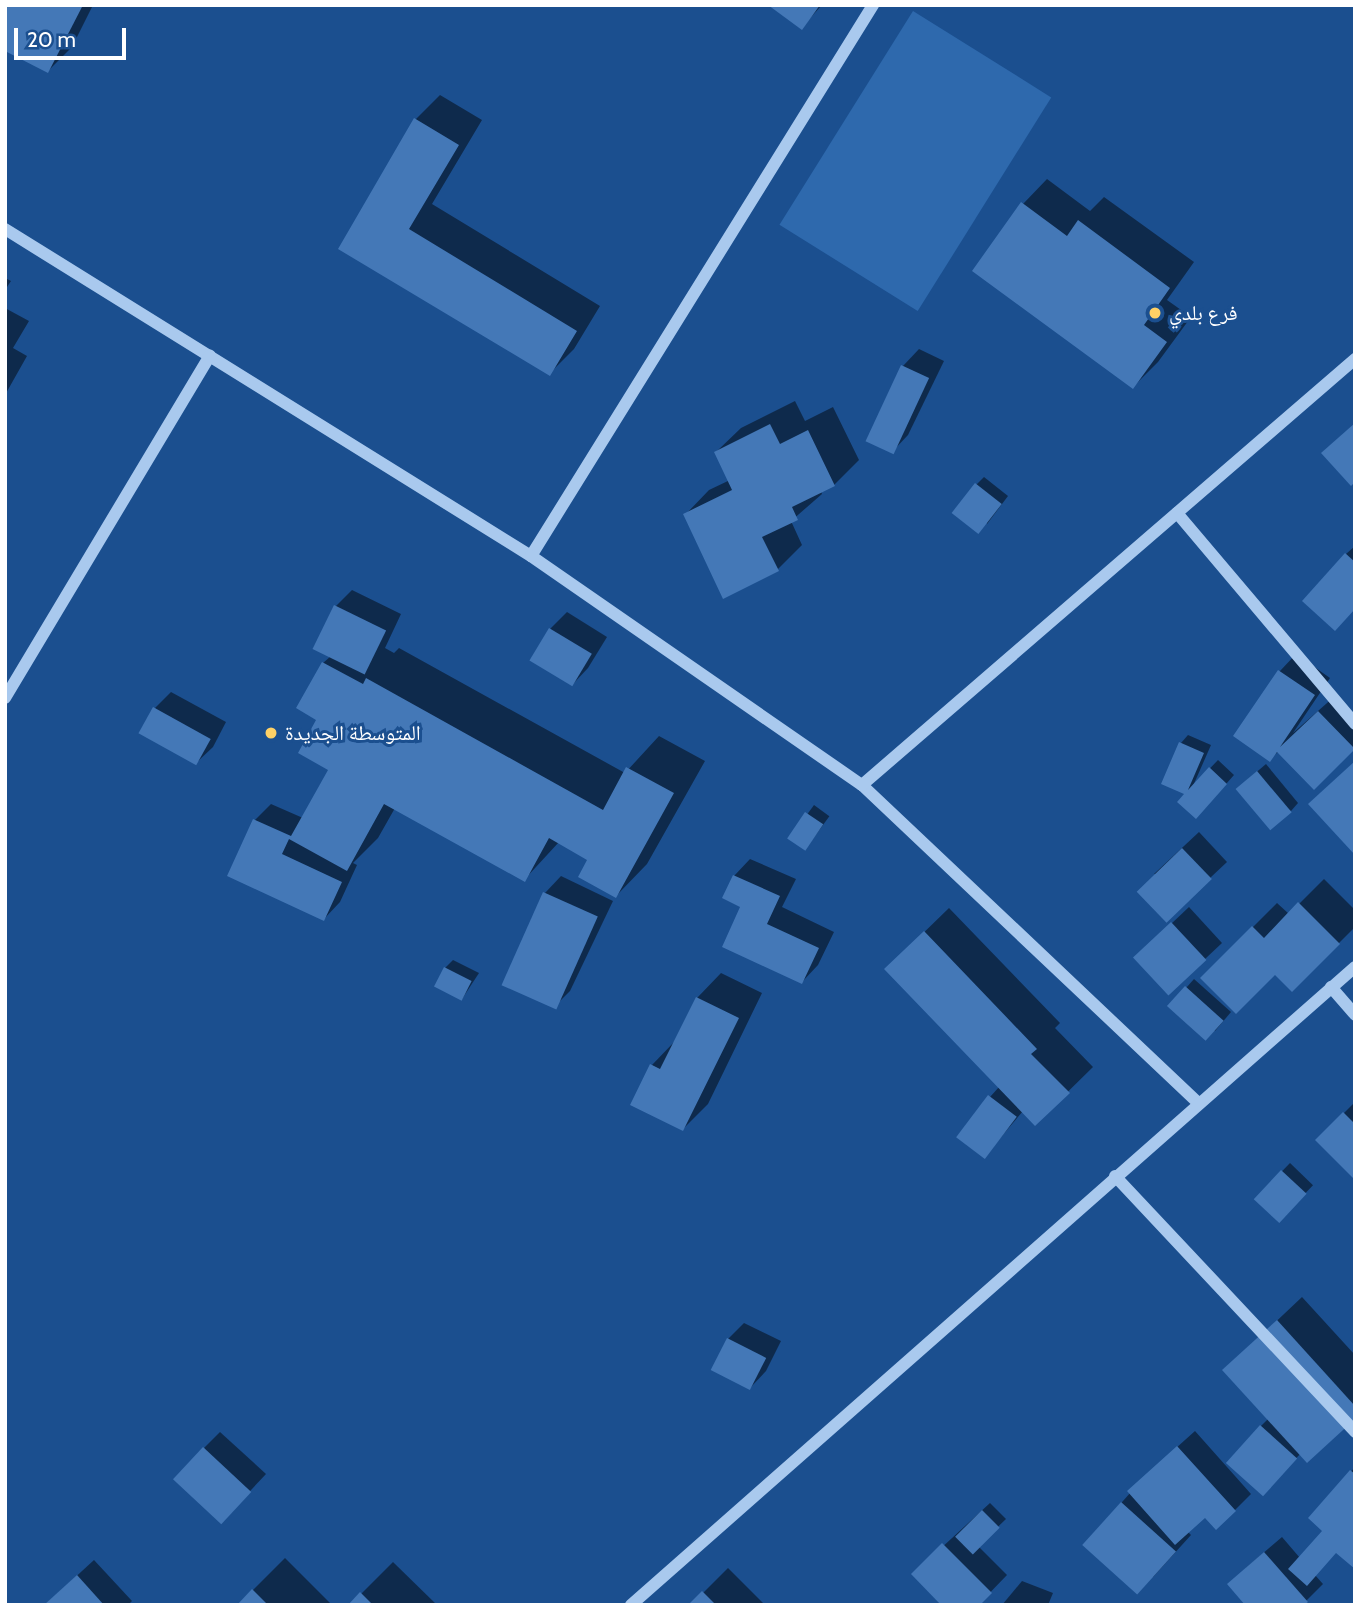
<!DOCTYPE html>
<html>
<head>
<meta charset="utf-8">
<style>
  body { margin:0 }
  #map { position:relative; width:1360px; height:1610px; overflow:hidden; background:#1b4f8f; font-family:Cabin,"Noto Naskh Arabic",sans-serif }
  div>[style] { position:absolute }
  .green>* { inset:0; background:#2e69ad; transform-origin:0 0 }
  .shadow>* { inset:0; background:#0007; transform-origin:0 0 }
  .building>* { inset:0; background:#4478b7; transform-origin:0 0 }
  .minor>* { height:12px; margin:-6px; padding:0 6px; transform-origin:6px; border-radius:6px; background:#a9c9ee }
  .dots>* { width:19px; height:19px; translate:-50% -50%; box-sizing:border-box; border:4px solid #1b4f8f; border-radius:50% }
  span { translate:-50% -50%; white-space:nowrap; text-align:center; line-height:1.15; -webkit-text-stroke:6px #1b4f8f; paint-order:stroke }
  .poi-label { font-size:21px; color:#fff }
  .left { translate:0 -50%; text-align:left }
  .frame { position:absolute; inset:0; border:7px solid #fff; pointer-events:none }
  .scale { position:absolute; left:14px; top:28px; width:112px; height:32px; box-sizing:border-box; border:4px solid #fff; border-top:0; padding-left:9px; font-size:21px; line-height:24px; white-space:nowrap; color:#fff; -webkit-text-stroke:5px #1b4f8f; paint-order:stroke }
</style>
</head>
<body>
<div id="map">
  <div class="green">
    <i style="left:913px;top:11px;width:163px;height:252px;rotate:32deg"></i>
  </div>
  <div class="shadow">
    <i style="clip-path:polygon(5px 5px,93px 5px,72px 47px,48px 71px)"></i>
    <i style="clip-path:polygon(771px 5px,822px 5px,802px 27px)"></i>
    <i style="clip-path:polygon(440px 95px,482px 120px,432px 204px,600px 306px,574px 349px,550px 373px,340px 248px,416px 119px)"></i>
    <i style="clip-path:polygon(1047px 179px,1090px 211px,1104px 197px,1194px 262px,1167px 300px,1191px 317px,1158px 362px,1133px 387px,1023px 204px)"></i>
    <i style="clip-path:polygon(5px 278px,11px 281px,5px 290px)"></i>
    <i style="clip-path:polygon(5px 308px,29px 321px,13px 348px,27px 356px,5px 395px)"></i>
    <i style="clip-path:polygon(919px 349px,944px 361px,908px 435px,892px 452px,867px 440px,903px 366px)"></i>
    <i style="clip-path:polygon(795px 401px,805px 421px,833px 407px,859px 460px,834px 485px,821px 491px,822px 494px,791px 521px,802px 545px,778px 569px,685px 515px,709px 490px,730px 480px,716px 452px,741px 428px)"></i>
    <i style="clip-path:polygon(984px 477px,1008px 496px,987px 524px,976px 485px)"></i>
    <i style="clip-path:polygon(1355px 546px,1355px 609px,1346px 554px)"></i>
    <i style="clip-path:polygon(352px 590px,401px 614px,385px 648px,394px 653px,399px 648px,625px 773px,659px 736px,705px 761px,647px 864px,616px 896px,589px 859px,559px 842px,524px 880px,395px 808px,378px 838px,353px 863px,357px 865px,340px 902px,324px 919px,255px 820px,271px 804px,303px 818px,330px 769px,319px 719px,323px 663px,331px 656px,336px 606px)"></i>
    <i style="clip-path:polygon(567px 612px,607px 637px,588px 668px,572px 685px,550px 629px)"></i>
    <i style="clip-path:polygon(1296px 654px,1330px 678px,1293px 733px,1335px 696px,1355px 716px,1355px 748px,1314px 787px,1279px 751px,1270px 759px,1236px 736px,1280px 671px)"></i>
    <i style="clip-path:polygon(171px 692px,226px 722px,213px 747px,196px 763px,155px 708px)"></i>
    <i style="clip-path:polygon(1188px 735px,1211px 745px,1193px 786px,1218px 760px,1234px 775px,1204px 809px,1187px 794px,1181px 743px)"></i>
    <i style="clip-path:polygon(1266px 764px,1298px 803px,1291px 811px,1246px 781px)"></i>
    <i style="left:814px;top:805px;width:19px;height:41px;rotate:36deg"></i>
    <i style="clip-path:polygon(1199px 832px,1227px 862px,1210px 878px,1154px 874px)"></i>
    <i style="clip-path:polygon(750px 859px,796px 879px,782px 907px,834px 932px,818px 965px,802px 982px,743px 906px,734px 876px)"></i>
    <i style="clip-path:polygon(561px 876px,613px 901px,570px 991px,554px 1007px,545px 893px)"></i>
    <i style="clip-path:polygon(1324px 879px,1355px 910px,1355px 927px,1292px 990px,1275px 973px,1202px 978px,1277px 903px,1289px 914px)"></i>
    <i style="clip-path:polygon(1189px 907px,1222px 943px,1205px 959px,1152px 942px)"></i>
    <i style="clip-path:polygon(949px 908px,1060px 1023px,1055px 1028px,1093px 1067px,1035px 1124px,1023px 1111px,984px 1157px,990px 1097px,999px 1087px,911px 945px)"></i>
    <i style="clip-path:polygon(453px 960px,479px 973px,462px 999px,445px 968px)"></i>
    <i style="clip-path:polygon(721px 973px,762px 993px,708px 1104px,683px 1129px,652px 1065px,676px 1040px,697px 998px)"></i>
    <i style="clip-path:polygon(1194px 979px,1231px 1012px,1215px 1031px,1170px 1006px)"></i>
    <i style="clip-path:polygon(1355px 1102px,1355px 1177px,1344px 1113px)"></i>
    <i style="left:1290px;top:1163px;width:32px;height:50px;rotate:44deg"></i>
    <i style="clip-path:polygon(1302px 1297px,1355px 1355px,1355px 1417px,1301px 1453px,1263px 1494px,1261px 1426px,1269px 1418px,1225px 1370px)"></i>
    <i style="clip-path:polygon(744px 1323px,781px 1341px,766px 1371px,750px 1388px,728px 1339px)"></i>
    <i style="clip-path:polygon(1195px 1431px,1251px 1494px,1235px 1510px,1205px 1515px,1187px 1531px,1191px 1535px,1153px 1577px,1084px 1545px,1146px 1475px)"></i>
    <i style="clip-path:polygon(220px 1432px,266px 1474px,237px 1505px,204px 1448px)"></i>
    <i style="clip-path:polygon(1355px 1467px,1355px 1567px,1337px 1551px,1315px 1575px,1323px 1584px,1302px 1605px,1246px 1568px,1282px 1537px,1300px 1558px,1325px 1530px,1310px 1518px)"></i>
    <i style="clip-path:polygon(990px 1503px,1006px 1519px,978px 1546px,1007px 1575px,978px 1605px,913px 1574px)"></i>
    <i style="clip-path:polygon(285px 1558px,332px 1605px,238px 1605px)"></i>
    <i style="clip-path:polygon(94px 1560px,132px 1601px,128px 1605px,45px 1605px)"></i>
    <i style="clip-path:polygon(393px 1562px,437px 1605px,350px 1605px)"></i>
    <i style="clip-path:polygon(728px 1568px,765px 1605px,691px 1605px)"></i>
    <i style="clip-path:polygon(1022px 1581px,1053px 1593px,1048px 1605px,1002px 1605px)"></i>
  </div>
  <div class="building">
    <i style="clip-path:polygon(5px 5px,83px 5px,48px 73px,5px 51px)"></i>
    <i style="clip-path:polygon(768px 5px,820px 5px,802px 30px)"></i>
    <i style="clip-path:polygon(414px 118px,459px 145px,409px 229px,577px 331px,550px 376px,338px 249px)"></i>
    <i style="clip-path:polygon(1021px 202px,1067px 236px,1078px 220px,1170px 288px,1144px 325px,1167px 342px,1133px 389px,972px 271px)"></i>
    <i style="left:901px;top:365px;width:31px;height:84px;rotate:25deg"></i>
    <i style="clip-path:polygon(1355px 423px,1355px 482px,1351px 486px,1321px 453px)"></i>
    <i style="clip-path:polygon(770px 424px,780px 444px,808px 430px,835px 486px,792px 507px,798px 520px,762px 537px,779px 571px,723px 599px,683px 514px,732px 490px,714px 452px)"></i>
    <i style="left:975px;top:483px;width:34px;height:38px;rotate:38deg"></i>
    <i style="clip-path:polygon(1345px 553px,1355px 562px,1355px 609px,1335px 631px,1302px 601px)"></i>
    <i style="left:334px;top:605px;width:58px;height:49px;rotate:26deg"></i>
    <i style="left:549px;top:628px;width:50px;height:38px;rotate:31deg"></i>
    <i style="clip-path:polygon(322px 662px,363px 684px,366px 678px,603px 810px,626px 767px,674px 793px,616px 898px,578px 877px,587px 860px,549px 838px,525px 882px,384px 804px,347px 871px,289px 839px,282px 854px,342px 882px,324px 921px,227px 876px,253px 819px,291px 836px,328px 770px,298px 753px,316px 720px,296px 708px)"></i>
    <i style="clip-path:polygon(1278px 670px,1315px 695px,1280px 747px,1318px 711px,1355px 749px,1314px 790px,1277px 752px,1270px 762px,1233px 736px)"></i>
    <i style="left:153px;top:707px;width:66px;height:30px;rotate:29deg"></i>
    <i style="clip-path:polygon(1179px 742px,1204px 753px,1188px 790px,1209px 767px,1227px 784px,1196px 819px,1177px 802px,1184px 794px,1161px 784px)"></i>
    <i style="clip-path:polygon(1355px 761px,1355px 855px,1308px 804px)"></i>
    <i style="left:1257px;top:771px;width:54px;height:28px;rotate:50deg"></i>
    <i style="left:805px;top:812px;width:22px;height:32px;rotate:34deg"></i>
    <i style="left:1182px;top:848px;width:43px;height:63px;rotate:46deg"></i>
    <i style="clip-path:polygon(733px 875px,780px 896px,767px 924px,819px 948px,802px 984px,722px 947px,740px 907px,722px 898px)"></i>
    <i style="left:543px;top:892px;width:60px;height:102px;rotate:24deg"></i>
    <i style="clip-path:polygon(1298px 902px,1340px 944px,1292px 992px,1275px 975px,1236px 1014px,1200px 978px,1252px 926px,1264px 938px)"></i>
    <i style="left:1171px;top:922px;width:52px;height:52px;rotate:47deg"></i>
    <i style="clip-path:polygon(924px 931px,1037px 1049px,1031px 1054px,1070px 1093px,1035px 1126px,884px 969px)"></i>
    <i style="left:444px;top:967px;width:31px;height:22px;rotate:27deg"></i>
    <i style="left:1185px;top:986px;width:52px;height:27px;rotate:42deg"></i>
    <i style="clip-path:polygon(696px 997px,739px 1018px,683px 1131px,630px 1105px,650px 1064px,660px 1069px)"></i>
    <i style="left:988px;top:1095px;width:36px;height:53px;rotate:37deg"></i>
    <i style="clip-path:polygon(1343px 1112px,1355px 1124px,1355px 1180px,1315px 1140px)"></i>
    <i style="left:1281px;top:1170px;width:35px;height:40px;rotate:43deg"></i>
    <i style="clip-path:polygon(1277px 1320px,1355px 1406px,1355px 1419px,1307px 1463px,1222px 1370px)"></i>
    <i style="left:727px;top:1338px;width:44px;height:36px;rotate:27deg"></i>
    <i style="left:1260px;top:1425px;width:50px;height:51px;rotate:42deg"></i>
    <i style="clip-path:polygon(1177px 1446px,1236px 1511px,1216px 1530px,1205px 1518px,1175px 1545px,1127px 1491px)"></i>
    <i style="left:203px;top:1447px;width:66px;height:44px;rotate:43deg"></i>
    <i style="clip-path:polygon(1350px 1470px,1355px 1474px,1355px 1569px,1336px 1553px,1307px 1586px,1288px 1569px,1322px 1531px,1308px 1518px)"></i>
    <i style="left:1121px;top:1502px;width:74px;height:58px;rotate:42deg"></i>
    <i style="left:982px;top:1510px;width:25px;height:38px;rotate:45deg"></i>
    <i style="clip-path:polygon(942px 1543px,992px 1593px,980px 1605px,941px 1605px,911px 1574px)"></i>
    <i style="clip-path:polygon(1264px 1552px,1308px 1602px,1304px 1605px,1245px 1605px,1227px 1584px)"></i>
    <i style="clip-path:polygon(77px 1575px,104px 1605px,44px 1605px)"></i>
    <i style="clip-path:polygon(252px 1589px,268px 1605px,237px 1605px)"></i>
    <i style="clip-path:polygon(702px 1591px,716px 1605px,688px 1605px)"></i>
    <i style="clip-path:polygon(360px 1592px,373px 1605px,348px 1605px)"></i>
  </div>
  <div class="minor">
    <i style="left:5px;top:229px;width:619px;rotate:31.87deg"></i>
    <i style="left:531px;top:556px;width:649px;rotate:-58.17deg"></i>
    <i style="left:1177px;top:513px;width:276px;rotate:49.8deg"></i>
    <i style="left:531px;top:556px;width:402px;rotate:34.7deg"></i>
    <i style="left:862px;top:785px;width:463px;rotate:43.4deg"></i>
    <i style="left:5px;top:698px;width:399px;rotate:-59.1deg"></i>
    <i style="left:862px;top:785px;width:652px;rotate:-40.83deg"></i>
    <i style="left:1331px;top:987px;width:37px;rotate:49deg"></i>
    <i style="left:1115px;top:1176px;width:351px;rotate:46.8deg"></i>
    <i style="left:631px;top:1605px;width:965px;rotate:-41.39deg"></i>
  </div>
  <div class="dots">
    <i style="left:1155px;top:313px;background:#ffd166"></i>
    <i style="left:271px;top:733px;background:#ffd166"></i>
  </div>
  <div class="poi-label">
    <span class="left" style="left:1169px;top:313px">فرع بلدي</span>
    <span class="left" style="left:285px;top:733px">المتوسطة الجديدة</span>
  </div>
  <div class="frame"></div>
  <div class="scale">20 m</div>
</div>
</body>
</html>
